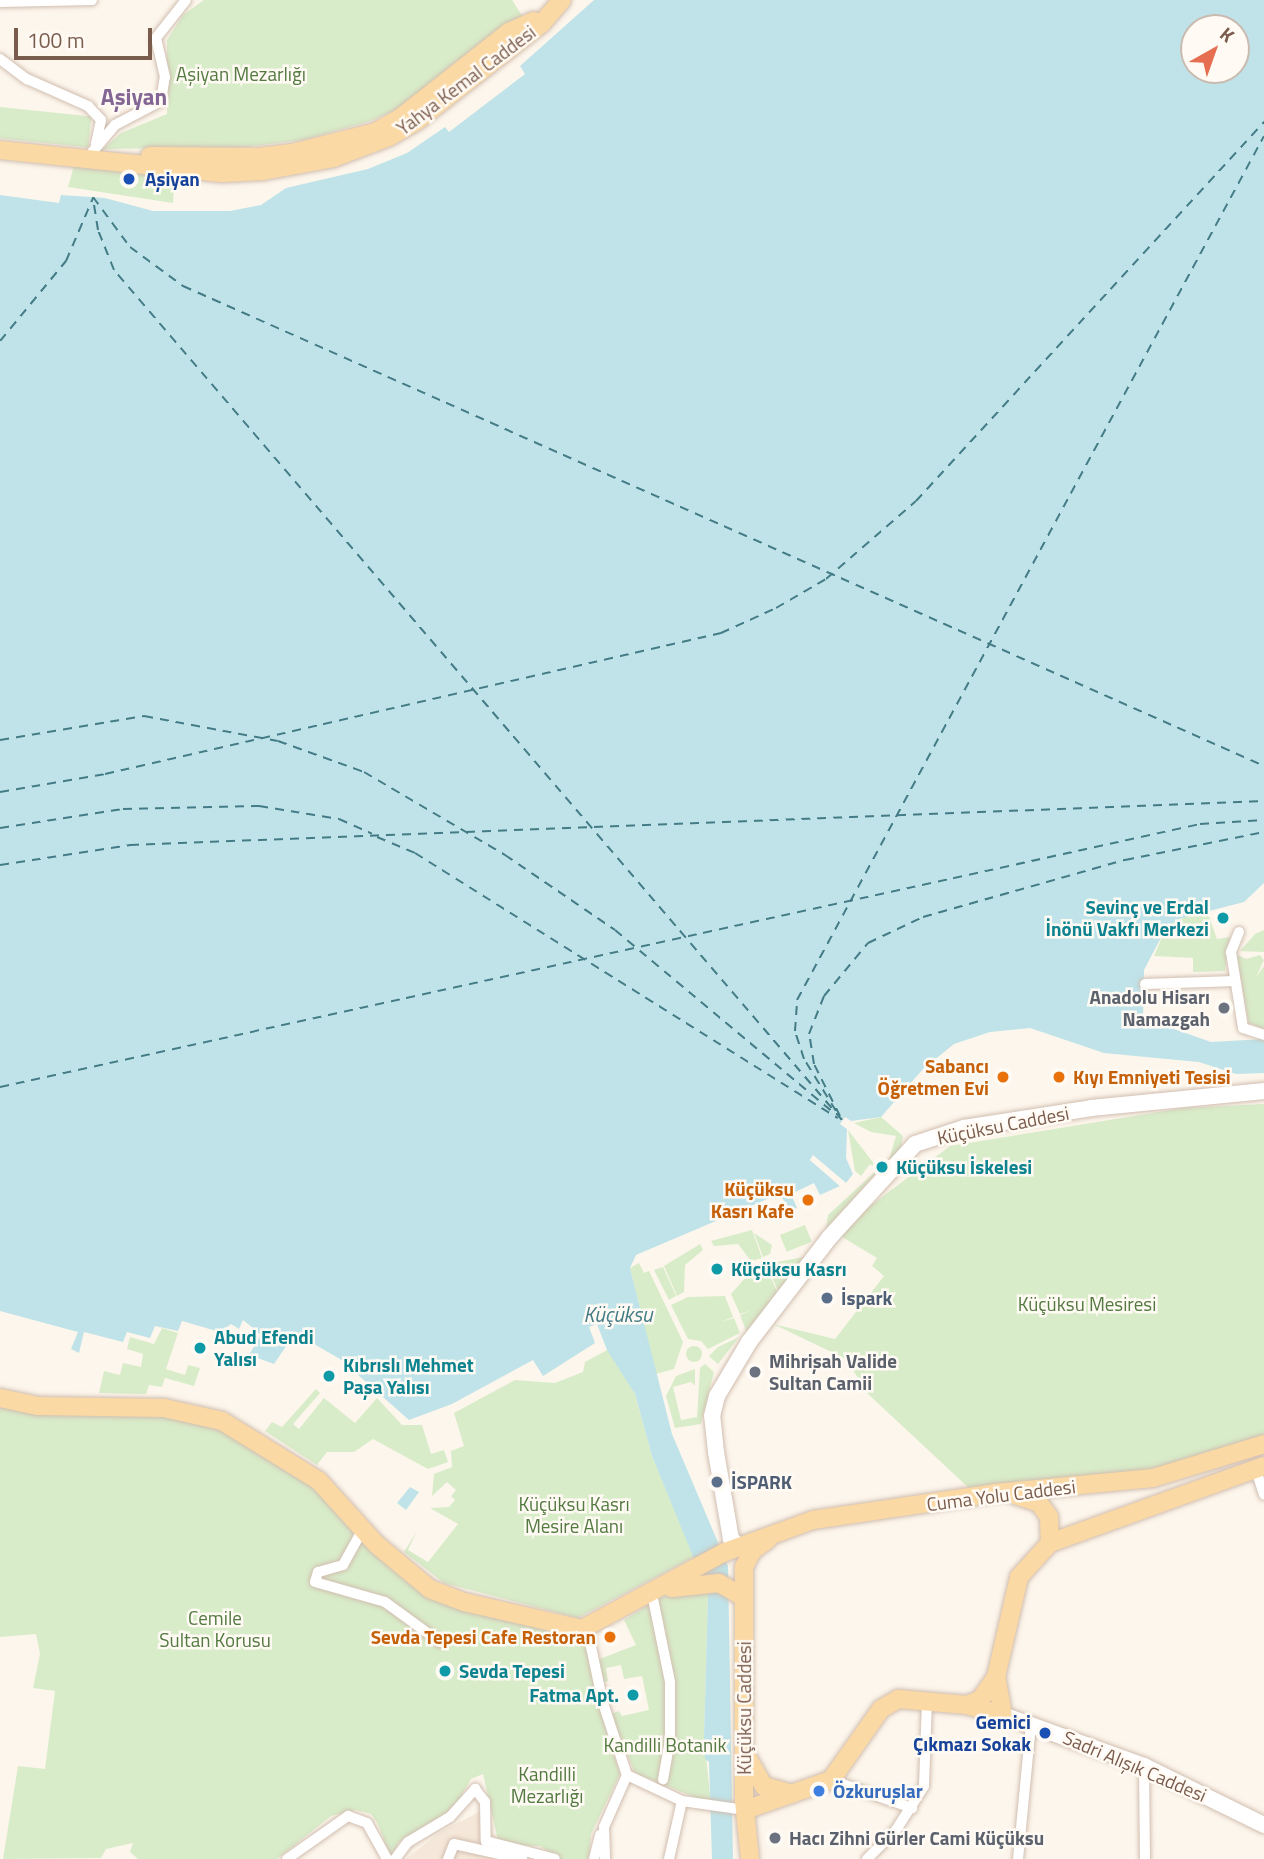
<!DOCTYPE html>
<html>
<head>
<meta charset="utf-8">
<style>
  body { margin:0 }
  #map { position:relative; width:1264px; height:1859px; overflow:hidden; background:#fdf6ec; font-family:"Titillium Web",sans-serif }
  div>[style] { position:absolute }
  .residential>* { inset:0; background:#f5e8da }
  .green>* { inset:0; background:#d8ecc9; transform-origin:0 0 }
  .round { border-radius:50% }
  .water>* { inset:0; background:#bfe3e8 }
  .pier>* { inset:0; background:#fdf6ec }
  .ferry>* { height:2px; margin-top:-1px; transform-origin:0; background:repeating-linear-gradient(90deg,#437c86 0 9px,transparent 0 16px) }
  .roads { filter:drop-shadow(0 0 2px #d1beb0) drop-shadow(0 0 2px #d1beb0) }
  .street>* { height:10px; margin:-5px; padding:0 5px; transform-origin:5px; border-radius:5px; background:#fff }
  .secondary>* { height:16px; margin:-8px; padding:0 8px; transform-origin:8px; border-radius:8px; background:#fff }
  .primary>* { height:18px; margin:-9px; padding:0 9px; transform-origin:9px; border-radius:9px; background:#fbd9a5 }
  .dots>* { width:19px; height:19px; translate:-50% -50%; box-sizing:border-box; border:4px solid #fffaf3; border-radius:50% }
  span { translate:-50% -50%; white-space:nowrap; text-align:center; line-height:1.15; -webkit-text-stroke:5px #fffaf3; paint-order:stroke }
  .park-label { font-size:19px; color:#537a41 }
  .street-label { font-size:19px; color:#7a5c4d }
  .transit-label { font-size:19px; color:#164399; font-weight:700 }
  .left { translate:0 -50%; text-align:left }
  .right { translate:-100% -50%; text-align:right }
  .culture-label { font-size:19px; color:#0d838f; font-weight:700 }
  .worship-label { font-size:19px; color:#5b616d; font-weight:700 }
  .food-label { font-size:19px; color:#c56008; font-weight:700 }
  .service-label { font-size:19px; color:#4e5e75; font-weight:700 }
  .shop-label { font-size:19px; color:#366cbe; font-weight:700 }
  .water-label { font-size:21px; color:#437c86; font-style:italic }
  .quarter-label { font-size:23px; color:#846695; font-weight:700 }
  .north { position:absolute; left:1180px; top:14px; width:70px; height:70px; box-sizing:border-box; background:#fffaf3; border:2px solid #cabbb1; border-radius:50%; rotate:40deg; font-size:19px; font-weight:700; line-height:28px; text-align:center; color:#7a5c4d }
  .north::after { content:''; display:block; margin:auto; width:24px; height:32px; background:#e76f51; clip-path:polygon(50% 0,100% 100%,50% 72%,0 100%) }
  .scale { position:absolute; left:14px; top:28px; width:138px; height:32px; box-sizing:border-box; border:4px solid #7a5c4d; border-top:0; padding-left:9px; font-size:21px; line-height:24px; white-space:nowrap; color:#7a5c4d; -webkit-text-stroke:5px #fffaf3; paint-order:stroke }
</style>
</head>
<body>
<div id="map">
  <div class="residential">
    <i style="clip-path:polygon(481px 1811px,487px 1847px,535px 1859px,406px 1859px,440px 1832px)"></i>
  </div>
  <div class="green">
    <i style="clip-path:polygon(204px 0,512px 0,523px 17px,405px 105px,371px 121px,303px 140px,245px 147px,103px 149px,121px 133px,167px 114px,167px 40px,183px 15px)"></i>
    <i style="left:0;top:107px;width:92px;height:31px;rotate:6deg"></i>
    <i style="clip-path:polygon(75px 162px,175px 173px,173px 203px,68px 187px)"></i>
    <i style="clip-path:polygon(1207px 911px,1217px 939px,1230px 937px,1225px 971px,1193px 972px,1193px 958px,1154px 956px,1165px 930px,1178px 919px)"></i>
    <i style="clip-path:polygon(1264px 930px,1264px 952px,1240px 951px,1255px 934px)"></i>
    <i style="clip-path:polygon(1236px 954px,1246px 959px,1260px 955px,1264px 960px,1256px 977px,1264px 966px,1264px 1029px,1249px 1023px)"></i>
    <i style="clip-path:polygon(1264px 1104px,1264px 1437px,1158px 1474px,971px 1490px,868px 1394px,846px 1359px,773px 1324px,835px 1339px,884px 1276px,872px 1266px,877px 1258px,839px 1235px,862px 1212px,950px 1146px,1183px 1108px)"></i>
    <i style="clip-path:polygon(881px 1117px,903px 1136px,901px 1149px,889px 1160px,896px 1136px,871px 1132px,854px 1123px)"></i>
    <i style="clip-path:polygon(848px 1130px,879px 1170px,826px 1229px,828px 1215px,877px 1170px,870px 1164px,861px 1176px,855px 1171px)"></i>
    <i style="left:805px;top:1225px;width:18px;height:27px;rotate:68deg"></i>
    <i style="clip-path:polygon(752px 1230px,762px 1258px,751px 1261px,738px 1244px,714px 1246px,711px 1241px)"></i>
    <i style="clip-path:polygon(754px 1233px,772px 1245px,770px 1254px,763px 1257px)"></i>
    <i style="clip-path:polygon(700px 1244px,703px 1250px,685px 1265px,684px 1292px,677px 1296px,664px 1266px)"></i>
    <i style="clip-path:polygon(804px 1257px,779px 1293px,766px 1264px)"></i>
    <i style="clip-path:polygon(639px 1263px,644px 1273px,649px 1271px,683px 1342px,674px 1369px,656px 1374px,630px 1268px)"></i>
    <i style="clip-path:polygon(765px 1264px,778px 1294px,765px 1301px,780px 1295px,746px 1331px,740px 1315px,752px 1310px,740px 1314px,731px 1294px,754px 1268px)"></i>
    <i style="clip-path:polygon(663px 1267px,676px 1296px,669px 1300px,654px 1270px)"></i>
    <i style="clip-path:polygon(725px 1296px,733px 1317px,721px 1322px,734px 1318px,740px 1333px,708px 1349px,701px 1341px,688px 1339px,671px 1305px,688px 1297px)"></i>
    <i style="clip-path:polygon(162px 1328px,178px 1333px,166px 1369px,185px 1375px,188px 1365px,200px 1368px,194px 1386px,165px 1378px,162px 1387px,149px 1385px,146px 1394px,99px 1393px,104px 1371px,120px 1375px,123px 1363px,141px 1367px,143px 1354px,127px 1349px,130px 1337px,154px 1344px)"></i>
    <i style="clip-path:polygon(739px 1337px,718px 1364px,709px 1356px,718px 1347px)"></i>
    <i class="round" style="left:686px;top:1346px;width:16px;height:16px"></i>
    <i style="clip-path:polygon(609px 1349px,635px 1394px,652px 1456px,694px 1557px,578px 1618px,444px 1583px,404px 1552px,417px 1531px,408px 1550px,428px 1562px,458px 1524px,430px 1508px,449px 1507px,455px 1500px,451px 1496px,456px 1490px,447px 1482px,432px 1496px,434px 1474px,452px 1467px,451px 1451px,464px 1446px,454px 1413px,515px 1380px,555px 1383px,583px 1372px,585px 1362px)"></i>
    <i style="clip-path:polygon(705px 1364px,714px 1372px,701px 1424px,675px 1428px,666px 1396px,676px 1376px,695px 1369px,695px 1386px,691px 1382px,673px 1387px,681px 1420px,697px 1417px,700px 1368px)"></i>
    <i style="clip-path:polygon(316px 1389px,320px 1393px,293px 1424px,299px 1429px,324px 1398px,355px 1423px,377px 1398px,402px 1425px,422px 1425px,431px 1454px,444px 1450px,448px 1462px,428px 1469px,373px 1439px,354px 1452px,327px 1452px,317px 1465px,265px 1431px,272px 1422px,282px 1427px)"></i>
    <i style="clip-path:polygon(0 1406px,130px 1410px,219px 1426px,304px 1478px,392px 1567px,506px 1619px,582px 1639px,587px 1645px,596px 1698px,620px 1774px,591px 1834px,589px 1859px,559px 1859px,540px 1846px,499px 1845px,483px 1774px,471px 1779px,452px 1812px,398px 1843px,391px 1859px,378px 1824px,371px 1814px,355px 1810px,331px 1816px,277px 1859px,138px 1859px,130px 1852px,133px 1843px,106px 1849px,101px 1858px,3px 1859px,18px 1766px,45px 1769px,55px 1691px,33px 1688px,40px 1654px,36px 1634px,0 1637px)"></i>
    <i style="clip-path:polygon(701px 1590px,708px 1593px,704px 1737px,711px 1804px,635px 1773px,610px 1714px,619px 1711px,622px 1716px,649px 1710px,642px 1676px,624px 1679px,621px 1665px,606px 1668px,608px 1681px,602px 1683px,597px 1660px,636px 1645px,624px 1620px,659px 1598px)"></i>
  </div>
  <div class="water">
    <i style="clip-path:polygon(evenodd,594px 0,1264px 0,1264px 883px,1244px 902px,1178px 919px,1165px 930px,1144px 970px,1143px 1018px,1211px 1042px,1264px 1039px,1264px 1073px,1236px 1074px,1199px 1062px,1104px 1053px,1030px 1028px,990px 1032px,954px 1044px,923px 1069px,881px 1117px,851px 1121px,845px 1117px,840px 1124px,847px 1129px,846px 1158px,853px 1174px,846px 1183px,813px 1156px,810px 1160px,840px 1186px,820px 1195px,814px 1183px,791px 1194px,797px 1208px,791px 1210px,779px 1194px,636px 1255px,630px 1268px,672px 1434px,728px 1566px,733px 1859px,712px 1859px,709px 1762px,705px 1759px,704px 1737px,708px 1593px,652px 1456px,635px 1394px,607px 1350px,597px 1324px,589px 1327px,595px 1343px,543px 1376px,533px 1360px,452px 1404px,409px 1420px,340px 1359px,295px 1333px,274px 1364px,249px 1355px,261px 1335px,243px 1320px,239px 1329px,231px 1324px,220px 1332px,182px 1321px,178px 1331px,155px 1326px,150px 1338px,127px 1332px,123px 1342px,84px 1332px,79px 1353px,71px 1349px,78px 1332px,0 1311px,0 195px,59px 203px,61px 195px,105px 198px,153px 211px,230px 211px,261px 205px,286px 188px,368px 169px,407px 153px,445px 127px,449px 132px,525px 74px,520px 66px,594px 0,1194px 28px,1236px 28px,1236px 70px,1194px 70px,1194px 28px)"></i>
    <i style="clip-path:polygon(410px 1487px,419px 1492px,406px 1510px,397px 1503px)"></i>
  </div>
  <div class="pier">
    <i style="clip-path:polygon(813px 1155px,846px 1183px,840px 1186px,810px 1160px)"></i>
  </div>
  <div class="ferry">
    <i style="left:0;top:341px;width:104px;rotate:-50.5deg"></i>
    <i style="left:66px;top:261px;width:69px;rotate:-66.8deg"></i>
    <i style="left:0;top:740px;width:146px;rotate:-9.5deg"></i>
    <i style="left:144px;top:716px;width:136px;rotate:10.6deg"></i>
    <i style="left:278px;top:741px;width:91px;rotate:19.8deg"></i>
    <i style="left:364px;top:772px;width:164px;rotate:30.5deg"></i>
    <i style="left:505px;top:855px;width:133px;rotate:34.3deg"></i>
    <i style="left:615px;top:930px;width:288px;rotate:39.9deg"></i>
    <i style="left:0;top:792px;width:107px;rotate:-9.7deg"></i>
    <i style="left:105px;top:774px;width:632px;rotate:-12.89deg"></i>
    <i style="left:721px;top:633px;width:60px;rotate:-24.4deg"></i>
    <i style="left:776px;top:608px;width:58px;rotate:-30.1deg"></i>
    <i style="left:826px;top:579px;width:119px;rotate:-40.9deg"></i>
    <i style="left:916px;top:501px;width:515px;rotate:-47.44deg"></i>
    <i style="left:0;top:828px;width:124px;rotate:-8.8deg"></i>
    <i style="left:123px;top:809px;width:136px;rotate:-1.3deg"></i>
    <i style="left:259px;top:806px;width:81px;rotate:9.2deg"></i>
    <i style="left:339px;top:819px;width:36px;rotate:24deg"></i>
    <i style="left:377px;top:837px;width:41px;rotate:22.8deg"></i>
    <i style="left:415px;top:853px;width:499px;rotate:32.1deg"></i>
    <i style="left:0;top:865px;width:132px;rotate:-8.7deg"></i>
    <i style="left:130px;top:845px;width:1135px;rotate:-2.22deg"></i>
    <i style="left:0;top:1087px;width:1228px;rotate:-12.36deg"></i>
    <i style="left:1200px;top:824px;width:64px;rotate:-3.6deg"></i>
    <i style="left:836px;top:1111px;width:61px;rotate:-121.6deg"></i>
    <i style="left:804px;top:1059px;width:29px;rotate:-108deg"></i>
    <i style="left:795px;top:1031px;width:31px;rotate:-86deg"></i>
    <i style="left:797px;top:1000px;width:982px;rotate:-61.61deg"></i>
    <i style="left:840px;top:1116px;width:58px;rotate:-116.6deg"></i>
    <i style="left:814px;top:1064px;width:30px;rotate:-99deg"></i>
    <i style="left:809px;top:1034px;width:41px;rotate:-68.5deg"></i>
    <i style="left:824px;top:996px;width:69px;rotate:-50.3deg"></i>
    <i style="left:868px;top:943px;width:61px;rotate:-25.3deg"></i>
    <i style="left:923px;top:917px;width:210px;rotate:-15.8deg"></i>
    <i style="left:1125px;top:860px;width:142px;rotate:-11.4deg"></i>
    <i style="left:842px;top:1120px;width:1119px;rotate:-130.58deg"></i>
    <i style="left:114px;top:270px;width:43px;rotate:-111.8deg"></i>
    <i style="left:98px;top:230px;width:33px;rotate:-99deg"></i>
    <i style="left:93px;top:197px;width:62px;rotate:53.5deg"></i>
    <i style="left:130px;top:247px;width:66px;rotate:36.3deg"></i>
    <i style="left:183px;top:286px;width:1183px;rotate:23.94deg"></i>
  </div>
  <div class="roads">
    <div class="street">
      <i style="left:0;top:2px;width:92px;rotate:-1.2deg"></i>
      <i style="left:0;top:59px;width:34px;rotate:37deg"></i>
      <i style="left:27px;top:79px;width:67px;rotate:23.9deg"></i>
      <i style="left:88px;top:106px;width:19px;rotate:47deg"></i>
      <i style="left:101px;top:120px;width:25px;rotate:102deg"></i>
      <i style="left:88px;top:157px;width:42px;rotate:-49.8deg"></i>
      <i style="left:115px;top:125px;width:52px;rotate:-27.6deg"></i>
      <i style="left:161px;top:101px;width:24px;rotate:-81deg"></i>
      <i style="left:165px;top:77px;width:40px;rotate:-103deg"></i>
      <i style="left:156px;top:38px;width:48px;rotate:-51.7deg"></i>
      <i style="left:1239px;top:932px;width:22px;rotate:112deg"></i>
      <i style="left:1231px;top:952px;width:77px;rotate:81deg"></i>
      <i style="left:1243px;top:1028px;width:22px;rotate:18deg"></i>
      <i style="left:1145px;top:984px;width:90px;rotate:-1.9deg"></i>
      <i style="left:1256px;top:1470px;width:26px;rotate:72deg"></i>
      <i style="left:363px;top:1529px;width:41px;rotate:119.1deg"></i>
      <i style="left:343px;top:1565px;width:26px;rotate:164deg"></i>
      <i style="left:318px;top:1572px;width:10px;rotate:107deg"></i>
      <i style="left:315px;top:1582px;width:73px;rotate:15.9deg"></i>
      <i style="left:385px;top:1602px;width:68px;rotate:36deg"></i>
      <i style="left:652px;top:1594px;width:90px;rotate:78.4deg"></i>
      <i style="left:670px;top:1682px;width:58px;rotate:90deg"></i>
      <i style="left:670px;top:1740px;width:40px;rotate:100deg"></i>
      <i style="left:587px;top:1628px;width:77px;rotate:78deg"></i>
      <i style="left:603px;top:1703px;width:76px;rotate:71.6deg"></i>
      <i style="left:627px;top:1775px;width:57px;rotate:113.9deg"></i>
      <i style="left:604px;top:1827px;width:32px;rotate:88deg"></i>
      <i style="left:1144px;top:1766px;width:93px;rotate:89.4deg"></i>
      <i style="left:627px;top:1775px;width:61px;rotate:25.3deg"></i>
      <i style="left:682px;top:1801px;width:64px;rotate:8.1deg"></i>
      <i style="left:831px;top:1780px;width:86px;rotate:19.1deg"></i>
      <i style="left:287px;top:1859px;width:75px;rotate:-35.2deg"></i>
      <i style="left:348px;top:1816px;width:20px;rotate:20deg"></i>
      <i style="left:367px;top:1823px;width:41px;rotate:60.9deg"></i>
      <i style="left:395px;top:1859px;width:21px;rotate:-53deg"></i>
      <i style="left:408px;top:1842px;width:49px;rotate:-30.8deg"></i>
      <i style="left:450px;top:1817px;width:38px;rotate:-48deg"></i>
      <i style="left:475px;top:1789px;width:16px;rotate:52deg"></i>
      <i style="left:485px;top:1802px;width:39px;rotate:89deg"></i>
      <i style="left:486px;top:1841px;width:71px;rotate:14.6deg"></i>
      <i style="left:448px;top:1859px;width:16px;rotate:-68deg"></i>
      <i style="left:454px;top:1844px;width:70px;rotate:12.4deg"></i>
      <i style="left:594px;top:1859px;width:25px;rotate:-76deg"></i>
      <i style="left:669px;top:1859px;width:59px;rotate:-77.4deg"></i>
      <i style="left:867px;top:1859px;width:41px;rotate:-45deg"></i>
      <i style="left:896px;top:1830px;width:52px;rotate:-57.5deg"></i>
      <i style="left:924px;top:1786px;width:87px;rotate:-88deg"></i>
      <i style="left:1018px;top:1859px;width:137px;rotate:-84.5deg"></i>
    </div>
    <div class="secondary">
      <i style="left:739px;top:1546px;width:11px;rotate:-139deg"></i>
      <i style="left:731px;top:1539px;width:88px;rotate:-99.8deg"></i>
      <i style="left:716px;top:1452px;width:36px;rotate:-96deg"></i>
      <i style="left:712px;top:1416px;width:21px;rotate:-76deg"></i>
      <i style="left:717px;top:1396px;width:63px;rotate:-59.3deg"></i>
      <i style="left:749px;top:1342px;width:131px;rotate:-52.4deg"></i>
      <i style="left:829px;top:1238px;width:127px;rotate:-47.5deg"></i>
      <i style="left:915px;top:1144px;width:52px;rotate:-18.1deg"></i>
      <i style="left:964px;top:1128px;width:129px;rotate:-8.9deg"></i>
      <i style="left:1091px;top:1108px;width:174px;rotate:-5.6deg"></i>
      <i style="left:1003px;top:1715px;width:150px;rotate:19.9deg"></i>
      <i style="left:1144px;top:1766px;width:134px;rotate:26.2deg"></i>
    </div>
    <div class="primary">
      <i style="left:0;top:150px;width:223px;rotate:5.9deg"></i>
      <i style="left:222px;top:173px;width:41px;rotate:-2.8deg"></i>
      <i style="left:263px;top:171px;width:71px;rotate:-10.5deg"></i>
      <i style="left:333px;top:158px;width:60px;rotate:-20.6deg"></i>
      <i style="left:389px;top:137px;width:34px;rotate:-30deg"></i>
      <i style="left:418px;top:120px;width:157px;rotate:-38deg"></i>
      <i style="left:542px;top:23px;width:30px;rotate:-49deg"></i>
      <i style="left:150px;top:156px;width:108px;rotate:0.5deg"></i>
      <i style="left:258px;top:157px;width:38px;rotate:-7deg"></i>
      <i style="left:296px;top:152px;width:81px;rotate:-14.2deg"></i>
      <i style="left:375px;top:132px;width:29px;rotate:-29deg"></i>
      <i style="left:400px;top:118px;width:139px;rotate:-38.3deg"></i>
      <i style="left:509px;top:32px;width:27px;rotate:-24deg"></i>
      <i style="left:0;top:1398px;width:38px;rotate:12deg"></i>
      <i style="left:37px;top:1406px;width:127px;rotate:0.9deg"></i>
      <i style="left:164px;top:1408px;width:59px;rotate:12.6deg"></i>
      <i style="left:222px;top:1421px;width:114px;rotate:31.7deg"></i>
      <i style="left:319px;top:1481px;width:85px;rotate:47.9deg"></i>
      <i style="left:376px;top:1544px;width:70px;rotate:39.8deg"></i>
      <i style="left:430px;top:1589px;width:36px;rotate:21deg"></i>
      <i style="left:464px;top:1602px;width:121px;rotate:12.9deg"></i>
      <i style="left:582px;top:1629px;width:162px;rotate:-28.3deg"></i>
      <i style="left:725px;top:1552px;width:94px;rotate:-20deg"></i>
      <i style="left:813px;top:1520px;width:184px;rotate:-8.4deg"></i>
      <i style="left:995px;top:1493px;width:159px;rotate:-5.4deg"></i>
      <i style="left:1153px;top:1478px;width:116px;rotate:-17deg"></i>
      <i style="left:1015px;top:1495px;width:25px;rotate:18deg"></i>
      <i style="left:1039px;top:1503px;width:17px;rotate:54deg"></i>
      <i style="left:1049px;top:1517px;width:26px;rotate:88deg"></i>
      <i style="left:672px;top:1588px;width:47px;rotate:-6.1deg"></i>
      <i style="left:719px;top:1583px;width:28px;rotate:30deg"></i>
      <i style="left:967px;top:1705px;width:14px;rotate:-21deg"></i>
      <i style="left:980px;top:1700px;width:28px;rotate:-55deg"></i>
      <i style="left:996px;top:1677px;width:103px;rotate:-77deg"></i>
      <i style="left:1019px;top:1577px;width:46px;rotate:-47.6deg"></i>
      <i style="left:1050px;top:1543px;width:227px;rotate:-19.8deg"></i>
      <i style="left:747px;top:1757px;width:34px;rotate:60deg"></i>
      <i style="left:764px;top:1786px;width:29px;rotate:16deg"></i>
      <i style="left:745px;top:1810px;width:91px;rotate:-19.2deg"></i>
      <i style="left:831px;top:1780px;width:87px;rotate:-54.8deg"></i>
      <i style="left:881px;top:1709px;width:20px;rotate:-30deg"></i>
      <i style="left:898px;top:1699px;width:69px;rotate:5deg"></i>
      <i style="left:967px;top:1705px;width:37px;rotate:16deg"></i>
      <i style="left:1003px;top:1715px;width:39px;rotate:-100deg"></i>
      <i style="left:750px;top:1859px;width:58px;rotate:-95.9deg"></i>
      <i style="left:744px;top:1801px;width:234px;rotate:-90deg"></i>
      <i style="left:744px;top:1567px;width:18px;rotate:-63deg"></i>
      <i style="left:752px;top:1551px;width:19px;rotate:-36deg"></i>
    </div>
  </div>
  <div class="dots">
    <i style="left:129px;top:179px;background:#1a4fb4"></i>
    <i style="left:1223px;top:918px;background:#0f9aa8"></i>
    <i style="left:1224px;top:1008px;background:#6b7280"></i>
    <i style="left:1003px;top:1077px;background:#e8710a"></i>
    <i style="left:1059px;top:1077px;background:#e8710a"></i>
    <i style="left:882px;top:1167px;background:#0f9aa8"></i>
    <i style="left:808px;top:1200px;background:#e8710a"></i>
    <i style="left:717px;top:1269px;background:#0f9aa8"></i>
    <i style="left:827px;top:1298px;background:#5c6f8a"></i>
    <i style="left:200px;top:1348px;background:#0f9aa8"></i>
    <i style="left:755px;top:1372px;background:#6b7280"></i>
    <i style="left:329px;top:1376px;background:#0f9aa8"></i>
    <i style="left:717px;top:1482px;background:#5c6f8a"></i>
    <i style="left:610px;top:1637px;background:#e8710a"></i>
    <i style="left:445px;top:1671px;background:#0f9aa8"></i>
    <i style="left:633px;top:1695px;background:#0f9aa8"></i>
    <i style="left:1045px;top:1733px;background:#1a4fb4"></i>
    <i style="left:819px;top:1791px;background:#3f7fe0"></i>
    <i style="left:775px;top:1838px;background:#6b7280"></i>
  </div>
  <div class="park-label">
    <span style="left:241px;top:74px">Aşiyan Mezarlığı</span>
    <span style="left:1087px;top:1304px">Küçüksu Mesiresi</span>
    <span style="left:574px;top:1515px">Küçüksu Kasrı<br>Mesire Alanı</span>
    <span style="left:215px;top:1629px">Cemile<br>Sultan Korusu</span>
    <span style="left:665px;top:1745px">Kandilli Botanik</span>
    <span style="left:547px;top:1785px">Kandilli<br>Mezarlığı</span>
  </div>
  <div class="street-label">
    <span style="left:466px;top:80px;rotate:-37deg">Yahya Kemal Caddesi</span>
    <span style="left:1003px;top:1125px;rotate:-11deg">Küçüksu Caddesi</span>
    <span style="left:1001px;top:1495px;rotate:-7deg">Cuma Yolu Caddesi</span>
    <span style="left:744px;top:1708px;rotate:-90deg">Küçüksu Caddesi</span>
    <span style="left:1135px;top:1766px;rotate:23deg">Sadri Alışık Caddesi</span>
  </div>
  <div class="transit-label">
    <span class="left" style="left:145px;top:179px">Aşiyan</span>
    <span class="right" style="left:1031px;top:1733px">Gemici<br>Çıkmazı Sokak</span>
  </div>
  <div class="culture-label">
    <span class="right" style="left:1209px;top:918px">Sevinç ve Erdal<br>İnönü Vakfı Merkezi</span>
    <span class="left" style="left:896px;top:1167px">Küçüksu İskelesi</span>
    <span class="left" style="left:731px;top:1269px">Küçüksu Kasrı</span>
    <span class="left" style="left:214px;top:1348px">Abud Efendi<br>Yalısı</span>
    <span class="left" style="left:343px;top:1376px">Kıbrıslı Mehmet<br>Paşa Yalısı</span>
    <span class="left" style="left:459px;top:1671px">Sevda Tepesi</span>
    <span class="right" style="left:619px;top:1695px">Fatma Apt.</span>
  </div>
  <div class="worship-label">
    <span class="right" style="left:1210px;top:1008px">Anadolu Hisarı<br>Namazgah</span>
    <span class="left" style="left:769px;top:1372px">Mihrişah Valide<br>Sultan Camii</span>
    <span class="left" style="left:789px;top:1838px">Hacı Zihni Gürler Cami Küçüksu</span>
  </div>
  <div class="food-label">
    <span class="right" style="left:989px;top:1077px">Sabancı<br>Öğretmen Evi</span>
    <span class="left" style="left:1073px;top:1077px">Kıyı Emniyeti Tesisi</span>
    <span class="right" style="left:794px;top:1200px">Küçüksu<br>Kasrı Kafe</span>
    <span class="right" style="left:596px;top:1637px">Sevda Tepesi Cafe Restoran</span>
  </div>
  <div class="service-label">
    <span class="left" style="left:841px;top:1298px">İspark</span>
    <span class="left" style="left:731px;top:1482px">İSPARK</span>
  </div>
  <div class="shop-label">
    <span class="left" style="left:833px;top:1791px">Özkuruşlar</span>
  </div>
  <div class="water-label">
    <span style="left:618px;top:1314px">Küçüksu</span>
  </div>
  <div class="quarter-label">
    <span style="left:134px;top:97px">Aşiyan</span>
  </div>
  <div class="north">K</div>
  <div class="scale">100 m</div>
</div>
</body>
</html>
